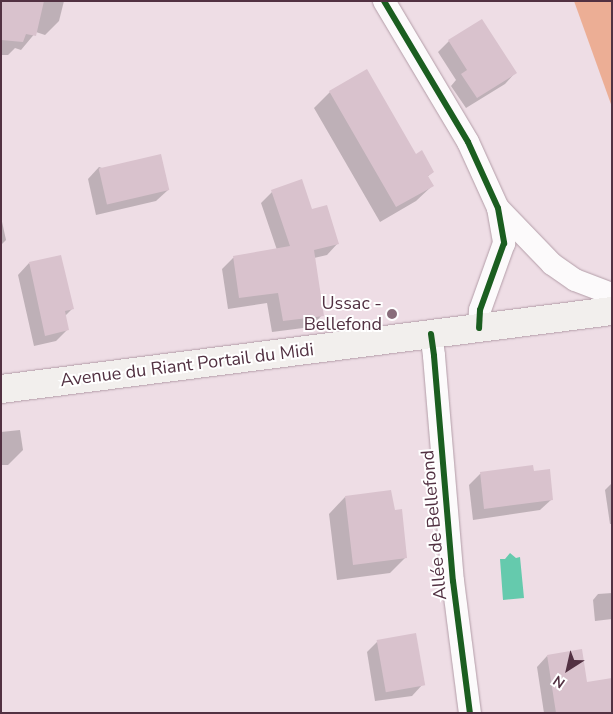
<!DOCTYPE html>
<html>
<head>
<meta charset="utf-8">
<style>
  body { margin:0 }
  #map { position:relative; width:613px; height:714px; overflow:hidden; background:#eedde5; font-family:"Nunito Sans",sans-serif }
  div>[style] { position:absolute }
  .forest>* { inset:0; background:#ecae95 }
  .water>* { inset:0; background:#65caad }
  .shadow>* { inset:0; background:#0003 }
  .building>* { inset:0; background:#d9c2cd; transform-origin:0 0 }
  .roads { filter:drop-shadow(0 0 1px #b39da8) drop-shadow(0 0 1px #b39da8) }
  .street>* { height:22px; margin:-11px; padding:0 11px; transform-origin:11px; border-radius:11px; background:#fcfafb }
  .secondary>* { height:28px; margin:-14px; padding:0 14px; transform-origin:14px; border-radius:14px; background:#f2efed }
  .cycleway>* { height:6px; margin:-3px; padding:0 3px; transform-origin:3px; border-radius:3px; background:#1b5e20 }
  .dots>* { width:14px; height:14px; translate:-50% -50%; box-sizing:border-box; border:2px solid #fff; border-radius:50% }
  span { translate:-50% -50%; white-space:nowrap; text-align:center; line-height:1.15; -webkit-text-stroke:4px #fff; paint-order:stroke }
  .poi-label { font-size:18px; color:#523142 }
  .right { translate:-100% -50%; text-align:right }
  .street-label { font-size:18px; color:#523142 }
  .frame { position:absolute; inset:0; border:2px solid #523142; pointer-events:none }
  .north { position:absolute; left:543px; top:644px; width:50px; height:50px; -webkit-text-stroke:4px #fff; paint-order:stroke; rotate:215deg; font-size:14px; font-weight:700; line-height:20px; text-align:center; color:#523142 }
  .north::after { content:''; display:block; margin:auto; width:18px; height:22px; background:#523142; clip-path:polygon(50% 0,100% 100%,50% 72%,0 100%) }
</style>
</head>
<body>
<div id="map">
  <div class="forest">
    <i style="clip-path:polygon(574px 1px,612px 1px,612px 107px)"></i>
  </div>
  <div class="water">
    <i style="clip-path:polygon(510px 553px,516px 558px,520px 557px,524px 598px,503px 600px,500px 559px,505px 559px)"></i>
  </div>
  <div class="shadow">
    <i style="clip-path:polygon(1px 1px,64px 1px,59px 21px,45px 35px,36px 32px,21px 50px,15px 48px,8px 55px,1px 55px)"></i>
    <i style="clip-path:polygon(449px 41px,515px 73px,505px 84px,466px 108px,451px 86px,456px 80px,438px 52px)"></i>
    <i style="clip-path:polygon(330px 92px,416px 156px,433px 172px,427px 177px,432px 186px,416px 201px,380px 222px,314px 108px)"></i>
    <i style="clip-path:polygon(99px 167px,168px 190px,156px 201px,96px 215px,88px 179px)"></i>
    <i style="clip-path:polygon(272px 192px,312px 210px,338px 243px,327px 255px,314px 258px,322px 315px,311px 327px,272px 332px,267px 303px,228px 309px,222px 269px,233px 258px,277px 250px,261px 203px)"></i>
    <i style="clip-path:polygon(1px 217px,6px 240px,1px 245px)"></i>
    <i style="clip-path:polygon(29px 263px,72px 309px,64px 317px,67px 330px,56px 341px,34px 346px,18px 275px)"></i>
    <i style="clip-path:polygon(20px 430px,23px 450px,8px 465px,1px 465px,1px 432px)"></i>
    <i style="clip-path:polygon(533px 472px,552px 499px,540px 510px,473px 520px,469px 485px,480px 474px)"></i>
    <i style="clip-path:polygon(612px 483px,612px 524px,610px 524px,605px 490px)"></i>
    <i style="clip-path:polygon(345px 497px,406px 557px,390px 573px,337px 580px,329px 514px)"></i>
    <i style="clip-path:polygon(612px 593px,612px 619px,595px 621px,593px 600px,598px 594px)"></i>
    <i style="clip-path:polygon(378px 641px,423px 684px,412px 696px,375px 701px,367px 652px)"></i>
    <i style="clip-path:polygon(547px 656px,586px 683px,612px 713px,544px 713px,537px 667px)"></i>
  </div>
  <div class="building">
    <i style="clip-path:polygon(1px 1px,44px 1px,36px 36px,26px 34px,23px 42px,1px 40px)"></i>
    <i style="clip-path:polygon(482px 19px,517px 73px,477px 98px,461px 74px,467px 70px,448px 40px)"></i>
    <i style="clip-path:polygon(367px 69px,416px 154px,422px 150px,434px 172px,428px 176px,434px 186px,396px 207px,329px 91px)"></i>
    <i style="left:161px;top:154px;width:37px;height:64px;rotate:77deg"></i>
    <i style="clip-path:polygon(302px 179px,312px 209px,327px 205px,339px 244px,314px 250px,324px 316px,283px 321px,278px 293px,239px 298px,233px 256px,290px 246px,271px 190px)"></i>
    <i style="clip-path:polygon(61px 255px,74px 309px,65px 311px,69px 330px,45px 336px,29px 262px)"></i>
    <i style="clip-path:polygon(533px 465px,534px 471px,550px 469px,553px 500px,484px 509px,480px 472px)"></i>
    <i style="clip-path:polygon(391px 490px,395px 510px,402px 509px,407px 558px,353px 565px,345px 496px)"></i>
    <i style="left:416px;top:633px;width:53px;height:40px;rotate:80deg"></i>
    <i style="clip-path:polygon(582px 649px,587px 682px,612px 678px,612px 713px,556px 713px,547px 655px)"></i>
  </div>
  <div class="roads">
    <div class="street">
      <i style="left:384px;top:1px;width:164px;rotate:59.2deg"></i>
      <i style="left:468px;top:142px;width:72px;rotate:65.6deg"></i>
      <i style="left:498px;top:208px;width:36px;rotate:80deg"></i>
      <i style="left:504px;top:243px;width:71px;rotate:109.7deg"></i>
      <i style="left:480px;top:310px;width:18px;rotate:93deg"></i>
      <i style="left:498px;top:208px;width:78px;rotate:46deg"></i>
      <i style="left:552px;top:264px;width:28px;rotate:35deg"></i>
      <i style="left:575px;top:280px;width:40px;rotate:21deg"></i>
      <i style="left:431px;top:334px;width:22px;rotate:82deg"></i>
      <i style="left:434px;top:356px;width:226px;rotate:85.2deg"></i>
      <i style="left:453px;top:581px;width:133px;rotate:82.7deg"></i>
    </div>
    <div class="secondary">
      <i style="left:1px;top:389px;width:616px;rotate:-7.28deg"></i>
    </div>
  </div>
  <div class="cycleway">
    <i style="left:384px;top:1px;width:164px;rotate:59.2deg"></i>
    <i style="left:468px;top:142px;width:72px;rotate:65.6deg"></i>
    <i style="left:498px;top:208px;width:36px;rotate:80deg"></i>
    <i style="left:504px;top:243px;width:71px;rotate:109.7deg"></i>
    <i style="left:480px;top:310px;width:18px;rotate:93deg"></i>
    <i style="left:431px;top:334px;width:22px;rotate:82deg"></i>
    <i style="left:434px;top:356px;width:226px;rotate:85.2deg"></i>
    <i style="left:453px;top:581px;width:133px;rotate:82.7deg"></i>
  </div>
  <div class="dots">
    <i style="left:392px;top:314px;background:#896d7b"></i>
  </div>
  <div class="poi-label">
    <span class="right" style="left:382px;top:314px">Ussac -<br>Bellefond</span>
  </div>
  <div class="street-label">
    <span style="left:187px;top:365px;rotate:-7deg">Avenue du Riant Portail du Midi</span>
    <span style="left:434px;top:525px;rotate:-95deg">Allée de Bellefond</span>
  </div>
  <div class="frame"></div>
  <div class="north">N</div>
</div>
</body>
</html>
